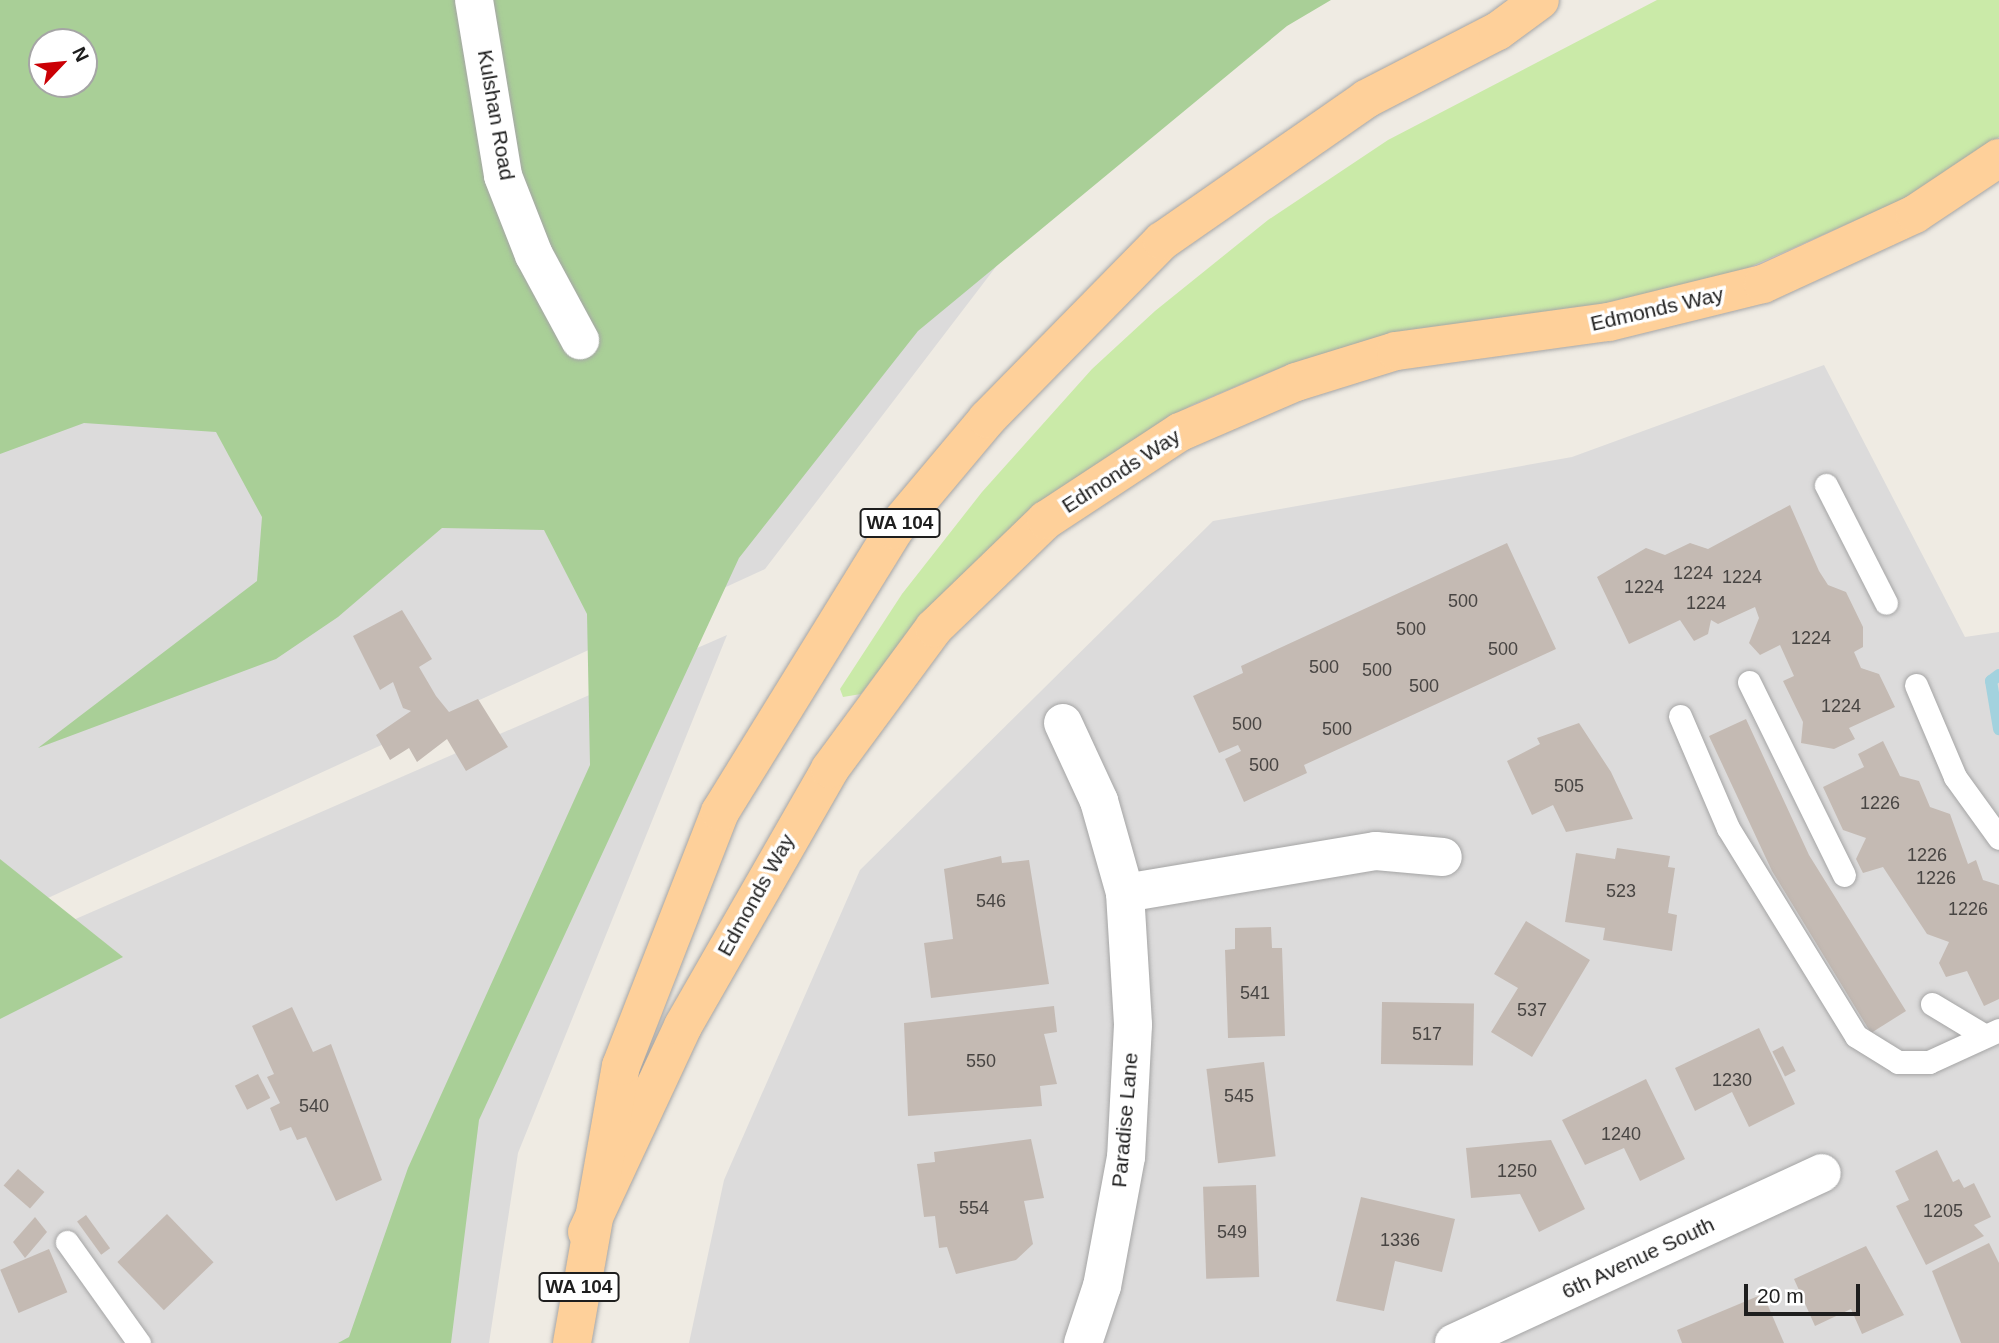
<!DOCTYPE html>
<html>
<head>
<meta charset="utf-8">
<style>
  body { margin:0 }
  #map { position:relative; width:1999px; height:1343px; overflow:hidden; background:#efebe3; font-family:Helvetica,sans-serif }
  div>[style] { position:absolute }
  .residential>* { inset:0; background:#dcdbdb }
  .grass>* { inset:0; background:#caeaa8 }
  .forest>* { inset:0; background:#a9cf97 }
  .stream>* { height:12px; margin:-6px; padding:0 6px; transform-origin:6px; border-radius:6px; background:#a3d2de }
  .building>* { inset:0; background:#c4bab3; transform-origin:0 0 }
  .roads { filter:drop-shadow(0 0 2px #a5a5a5) drop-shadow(0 0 2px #a5a5a5) }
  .lane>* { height:23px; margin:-11.5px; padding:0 11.5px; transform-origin:11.5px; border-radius:11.5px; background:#fff }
  .street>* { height:38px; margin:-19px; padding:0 19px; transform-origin:19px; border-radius:19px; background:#fff }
  .primary>* { height:38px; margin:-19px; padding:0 19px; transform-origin:19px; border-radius:19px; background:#fed09a }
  span { translate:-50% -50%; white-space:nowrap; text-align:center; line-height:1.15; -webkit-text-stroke:7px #fff; paint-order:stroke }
  .number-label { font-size:18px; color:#484543 }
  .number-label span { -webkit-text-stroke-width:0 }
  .shield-label span { padding:2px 5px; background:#fff; border:2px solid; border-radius:5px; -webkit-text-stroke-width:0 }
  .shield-label { font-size:19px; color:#1e1e1e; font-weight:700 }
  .street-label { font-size:21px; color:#1e1e1e }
  .north { position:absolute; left:28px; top:28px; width:70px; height:70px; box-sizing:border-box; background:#fff; border:2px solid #a5a5a5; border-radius:50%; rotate:64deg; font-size:19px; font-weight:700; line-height:28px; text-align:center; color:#1e1e1e }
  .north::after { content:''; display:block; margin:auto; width:24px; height:32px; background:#cb0005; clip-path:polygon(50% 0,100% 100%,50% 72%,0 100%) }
  .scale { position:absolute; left:1744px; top:1284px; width:116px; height:32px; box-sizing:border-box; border:4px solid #1e1e1e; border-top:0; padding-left:9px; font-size:21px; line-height:24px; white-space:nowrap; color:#1e1e1e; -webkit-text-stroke:5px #fff; paint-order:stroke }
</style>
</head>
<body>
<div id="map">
  <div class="residential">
    <i style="clip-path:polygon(evenodd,0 0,1008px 251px,765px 569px,0 920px,0 0,42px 42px,84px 42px,84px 84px,42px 84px,42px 42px)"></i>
    <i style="clip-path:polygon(1824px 365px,1965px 637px,1999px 632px,1999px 1343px,689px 1343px,724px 1180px,860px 870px,1213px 521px,1572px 457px)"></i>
    <i style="clip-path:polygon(727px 635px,518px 1153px,489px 1343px,0 1343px,0 952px)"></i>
  </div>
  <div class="grass">
    <i style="clip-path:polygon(1657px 0,1999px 0,1999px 137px,1906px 198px,1732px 275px,1605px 307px,1378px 337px,1287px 365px,1192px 405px,1029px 511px,918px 619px,861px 694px,843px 697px,840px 689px,902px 594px,982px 492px,1092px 369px,1155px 311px,1268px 220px,1388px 140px)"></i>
  </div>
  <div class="forest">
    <i style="clip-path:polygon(evenodd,0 0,1331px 0,1287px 26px,918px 331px,739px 558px,479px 1120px,451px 1343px,338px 1343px,349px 1337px,408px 1168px,590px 765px,587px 614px,544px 530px,442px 528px,338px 617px,276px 659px,38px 748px,257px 581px,262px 517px,216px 432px,84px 423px,0 454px,0 0,42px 42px,84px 42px,84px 84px,42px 84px,42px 42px)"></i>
    <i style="clip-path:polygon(0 859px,123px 957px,0 1019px)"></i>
  </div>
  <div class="stream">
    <i style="left:1999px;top:675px;width:10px;rotate:143deg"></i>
    <i style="left:1991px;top:681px;width:49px;rotate:80.5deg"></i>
  </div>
  <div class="building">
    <i style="clip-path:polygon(1790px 505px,1819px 571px,1828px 585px,1846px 592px,1863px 627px,1863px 647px,1854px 652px,1861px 668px,1879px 674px,1895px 707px,1849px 728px,1855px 739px,1834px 749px,1801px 743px,1803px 722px,1783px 681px,1794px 676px,1780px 645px,1760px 655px,1749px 643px,1759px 618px,1755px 607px,1718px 624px,1711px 620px,1708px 634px,1694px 641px,1680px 620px,1629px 644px,1597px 577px,1646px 548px,1665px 555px,1690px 543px,1708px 549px)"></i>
    <i style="clip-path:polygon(1507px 543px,1556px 649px,1304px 765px,1307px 773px,1244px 802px,1225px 759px,1241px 751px,1238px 745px,1219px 753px,1193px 696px,1243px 673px,1241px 666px)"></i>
    <i style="clip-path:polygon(402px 610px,432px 659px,419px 667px,436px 696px,449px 712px,478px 699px,508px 747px,466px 771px,447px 739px,417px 762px,409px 748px,390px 760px,376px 735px,411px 711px,403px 708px,393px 682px,380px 690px,353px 636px)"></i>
    <i style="clip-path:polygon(1746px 719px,1809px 855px,1906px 1011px,1871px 1033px,1772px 871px,1709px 736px)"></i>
    <i style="clip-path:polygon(1579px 723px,1611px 772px,1633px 819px,1566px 832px,1553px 805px,1532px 815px,1507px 761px,1540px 744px,1537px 738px)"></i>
    <i style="clip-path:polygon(1883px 741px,1900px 776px,1919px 781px,1930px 807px,1950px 814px,1968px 864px,1976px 860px,1983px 880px,1999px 885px,1999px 999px,1984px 1006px,1967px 971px,1946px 977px,1939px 963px,1949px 942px,1927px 934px,1883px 867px,1863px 873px,1856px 859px,1866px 838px,1843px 830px,1823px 787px,1864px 767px,1858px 754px)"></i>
    <i style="clip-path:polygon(1617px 848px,1670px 856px,1668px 867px,1675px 868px,1668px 913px,1677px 915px,1672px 951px,1603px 940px,1605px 928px,1565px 922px,1576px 853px,1615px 859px)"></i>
    <i style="clip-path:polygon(1001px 856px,1002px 863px,1029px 860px,1049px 984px,931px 998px,924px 943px,953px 939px,944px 869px)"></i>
    <i style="clip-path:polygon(1526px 921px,1590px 960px,1532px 1057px,1491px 1032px,1518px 988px,1494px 974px)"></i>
    <i style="clip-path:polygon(1271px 927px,1272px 948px,1282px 948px,1285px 1036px,1228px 1038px,1225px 950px,1235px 949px,1235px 928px)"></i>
    <i style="left:1382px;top:1002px;width:92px;height:62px;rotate:1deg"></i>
    <i style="clip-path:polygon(1054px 1006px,1057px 1032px,1044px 1034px,1057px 1084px,1040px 1086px,1042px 1106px,908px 1116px,904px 1023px)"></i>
    <i style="clip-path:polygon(292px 1007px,313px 1052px,331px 1044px,382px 1180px,336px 1201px,306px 1137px,297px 1140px,291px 1127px,280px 1131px,270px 1108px,280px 1103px,267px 1077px,274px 1074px,252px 1026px)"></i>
    <i style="clip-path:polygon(1759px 1028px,1795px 1104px,1749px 1127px,1732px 1092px,1695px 1111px,1675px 1068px)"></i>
    <i style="left:1783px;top:1046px;width:28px;height:12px;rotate:63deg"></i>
    <i style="left:1264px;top:1062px;width:95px;height:58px;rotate:83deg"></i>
    <i style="left:258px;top:1074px;width:27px;height:26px;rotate:63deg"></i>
    <i style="clip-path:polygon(1646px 1079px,1685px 1159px,1640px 1181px,1624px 1148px,1585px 1165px,1562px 1120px)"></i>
    <i style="clip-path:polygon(1031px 1139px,1044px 1198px,1024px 1201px,1033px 1244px,1016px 1260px,956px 1274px,947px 1247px,939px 1248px,935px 1216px,924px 1217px,917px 1164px,935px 1162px,934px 1152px)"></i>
    <i style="clip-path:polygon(1551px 1140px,1585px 1209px,1539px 1232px,1520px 1194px,1471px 1198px,1466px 1148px)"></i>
    <i style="clip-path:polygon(1937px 1150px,1953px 1182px,1959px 1179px,1964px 1188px,1974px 1183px,1991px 1217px,1974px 1225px,1984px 1236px,1926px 1265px,1896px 1206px,1909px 1200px,1895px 1171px)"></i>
    <i style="left:18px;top:1169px;width:35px;height:22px;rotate:41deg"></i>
    <i style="left:1256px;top:1185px;width:92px;height:53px;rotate:88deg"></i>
    <i style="clip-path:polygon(1361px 1197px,1455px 1219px,1442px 1272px,1395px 1261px,1384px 1311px,1336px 1301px)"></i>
    <i style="left:167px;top:1214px;width:67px;height:69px;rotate:46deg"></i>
    <i style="left:86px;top:1215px;width:41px;height:11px;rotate:54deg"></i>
    <i style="clip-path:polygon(35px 1217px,47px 1232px,25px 1258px,13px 1242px)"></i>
    <i style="clip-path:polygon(1989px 1243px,1999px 1263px,1999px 1343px,1961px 1343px,1932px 1271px)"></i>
    <i style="clip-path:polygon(1866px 1246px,1904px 1315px,1862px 1334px,1851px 1309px,1815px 1326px,1794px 1279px)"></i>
    <i style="left:49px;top:1249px;width:47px;height:53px;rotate:67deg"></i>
    <i style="clip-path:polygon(1763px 1294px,1784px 1343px,1682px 1343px,1677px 1330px)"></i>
  </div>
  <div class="roads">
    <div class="lane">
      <i style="left:1826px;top:485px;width:132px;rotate:63deg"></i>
      <i style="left:1749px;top:682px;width:215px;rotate:63.8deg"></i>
      <i style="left:1916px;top:685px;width:100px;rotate:67deg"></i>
      <i style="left:1955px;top:777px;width:75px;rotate:54.2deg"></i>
      <i style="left:1680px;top:716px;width:122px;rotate:66.8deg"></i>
      <i style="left:1728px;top:828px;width:244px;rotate:58.4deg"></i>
      <i style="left:1856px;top:1036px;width:49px;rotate:31.8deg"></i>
      <i style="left:1898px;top:1062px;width:31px"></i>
      <i style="left:1929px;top:1062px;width:77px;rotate:-24.6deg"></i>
      <i style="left:1932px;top:1004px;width:58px;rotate:31deg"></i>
      <i style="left:67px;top:1242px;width:124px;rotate:54.5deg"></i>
    </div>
    <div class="street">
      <i style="left:474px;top:0;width:178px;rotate:80.6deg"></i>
      <i style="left:503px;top:176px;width:85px;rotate:68.6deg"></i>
      <i style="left:534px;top:255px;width:97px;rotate:61.6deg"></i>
      <i style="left:1063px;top:723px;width:86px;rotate:65.2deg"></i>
      <i style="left:1099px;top:801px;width:96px;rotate:74.2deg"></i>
      <i style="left:1125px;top:893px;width:132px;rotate:86.5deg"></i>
      <i style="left:1133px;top:1025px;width:132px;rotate:93deg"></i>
      <i style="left:1126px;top:1157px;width:131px;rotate:100.5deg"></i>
      <i style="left:1102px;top:1286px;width:60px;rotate:108.4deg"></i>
      <i style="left:1125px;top:893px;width:254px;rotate:-9.5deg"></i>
      <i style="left:1376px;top:851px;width:67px;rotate:5.1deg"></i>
      <i style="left:1454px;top:1343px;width:405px;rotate:-24.8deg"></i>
    </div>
    <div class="primary">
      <i style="left:587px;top:1232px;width:227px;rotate:-65deg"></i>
      <i style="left:683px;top:1026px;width:296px;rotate:-60.2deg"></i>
      <i style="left:830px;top:769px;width:175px;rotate:-53.6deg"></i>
      <i style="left:934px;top:628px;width:156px;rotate:-44deg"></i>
      <i style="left:1046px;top:520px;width:160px;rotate:-33.3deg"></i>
      <i style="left:1180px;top:432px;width:126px;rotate:-23.3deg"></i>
      <i style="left:1296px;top:382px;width:105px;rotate:-17.2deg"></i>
      <i style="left:1396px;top:351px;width:215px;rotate:-7.8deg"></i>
      <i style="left:1609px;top:322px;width:159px;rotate:-13.9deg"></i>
      <i style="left:1763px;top:284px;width:167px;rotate:-24.7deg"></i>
      <i style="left:1915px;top:214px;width:101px;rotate:-33.7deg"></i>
      <i style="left:572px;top:1343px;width:281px;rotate:-80deg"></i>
      <i style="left:621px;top:1066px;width:273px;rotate:-68.7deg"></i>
      <i style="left:720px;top:812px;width:331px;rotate:-58.3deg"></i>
      <i style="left:894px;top:530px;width:145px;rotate:-50deg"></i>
      <i style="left:987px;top:419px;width:250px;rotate:-45.5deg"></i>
      <i style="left:1162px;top:241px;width:249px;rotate:-34.8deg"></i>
      <i style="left:1366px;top:99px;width:148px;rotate:-27.3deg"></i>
      <i style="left:1498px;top:31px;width:52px;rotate:-36.4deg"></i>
    </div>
  </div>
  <div class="number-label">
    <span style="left:1693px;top:573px">1224</span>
    <span style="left:1742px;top:577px">1224</span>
    <span style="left:1644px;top:587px">1224</span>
    <span style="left:1463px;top:601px">500</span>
    <span style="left:1706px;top:603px">1224</span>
    <span style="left:1411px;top:629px">500</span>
    <span style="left:1811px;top:638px">1224</span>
    <span style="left:1503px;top:649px">500</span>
    <span style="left:1324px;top:667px">500</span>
    <span style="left:1377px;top:670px">500</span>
    <span style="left:1424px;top:686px">500</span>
    <span style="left:1841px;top:706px">1224</span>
    <span style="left:1247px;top:724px">500</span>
    <span style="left:1337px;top:729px">500</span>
    <span style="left:1264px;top:765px">500</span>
    <span style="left:1569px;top:786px">505</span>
    <span style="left:1880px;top:803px">1226</span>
    <span style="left:1927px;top:855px">1226</span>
    <span style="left:1936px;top:878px">1226</span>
    <span style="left:1621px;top:891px">523</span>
    <span style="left:991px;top:901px">546</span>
    <span style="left:1968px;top:909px">1226</span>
    <span style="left:1255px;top:993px">541</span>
    <span style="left:1532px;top:1010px">537</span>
    <span style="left:1427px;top:1034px">517</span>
    <span style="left:981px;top:1061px">550</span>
    <span style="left:1732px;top:1080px">1230</span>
    <span style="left:1239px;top:1096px">545</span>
    <span style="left:314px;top:1106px">540</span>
    <span style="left:1621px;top:1134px">1240</span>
    <span style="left:1517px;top:1171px">1250</span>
    <span style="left:974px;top:1208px">554</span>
    <span style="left:1943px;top:1211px">1205</span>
    <span style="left:1232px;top:1232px">549</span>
    <span style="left:1400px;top:1240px">1336</span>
  </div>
  <div class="shield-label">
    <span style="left:900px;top:523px">WA 104</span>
    <span style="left:579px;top:1287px">WA 104</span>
  </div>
  <div class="street-label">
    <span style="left:496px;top:115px;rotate:80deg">Kulshan Road</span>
    <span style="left:1657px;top:309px;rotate:-13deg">Edmonds Way</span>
    <span style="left:1121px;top:471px;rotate:-33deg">Edmonds Way</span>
    <span style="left:756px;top:895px;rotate:-61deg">Edmonds Way</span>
    <span style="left:1125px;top:1120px;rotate:-85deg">Paradise Lane</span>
    <span style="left:1638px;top:1258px;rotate:-25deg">6th Avenue South</span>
  </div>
  <div class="north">N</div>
  <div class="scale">20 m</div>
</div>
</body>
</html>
